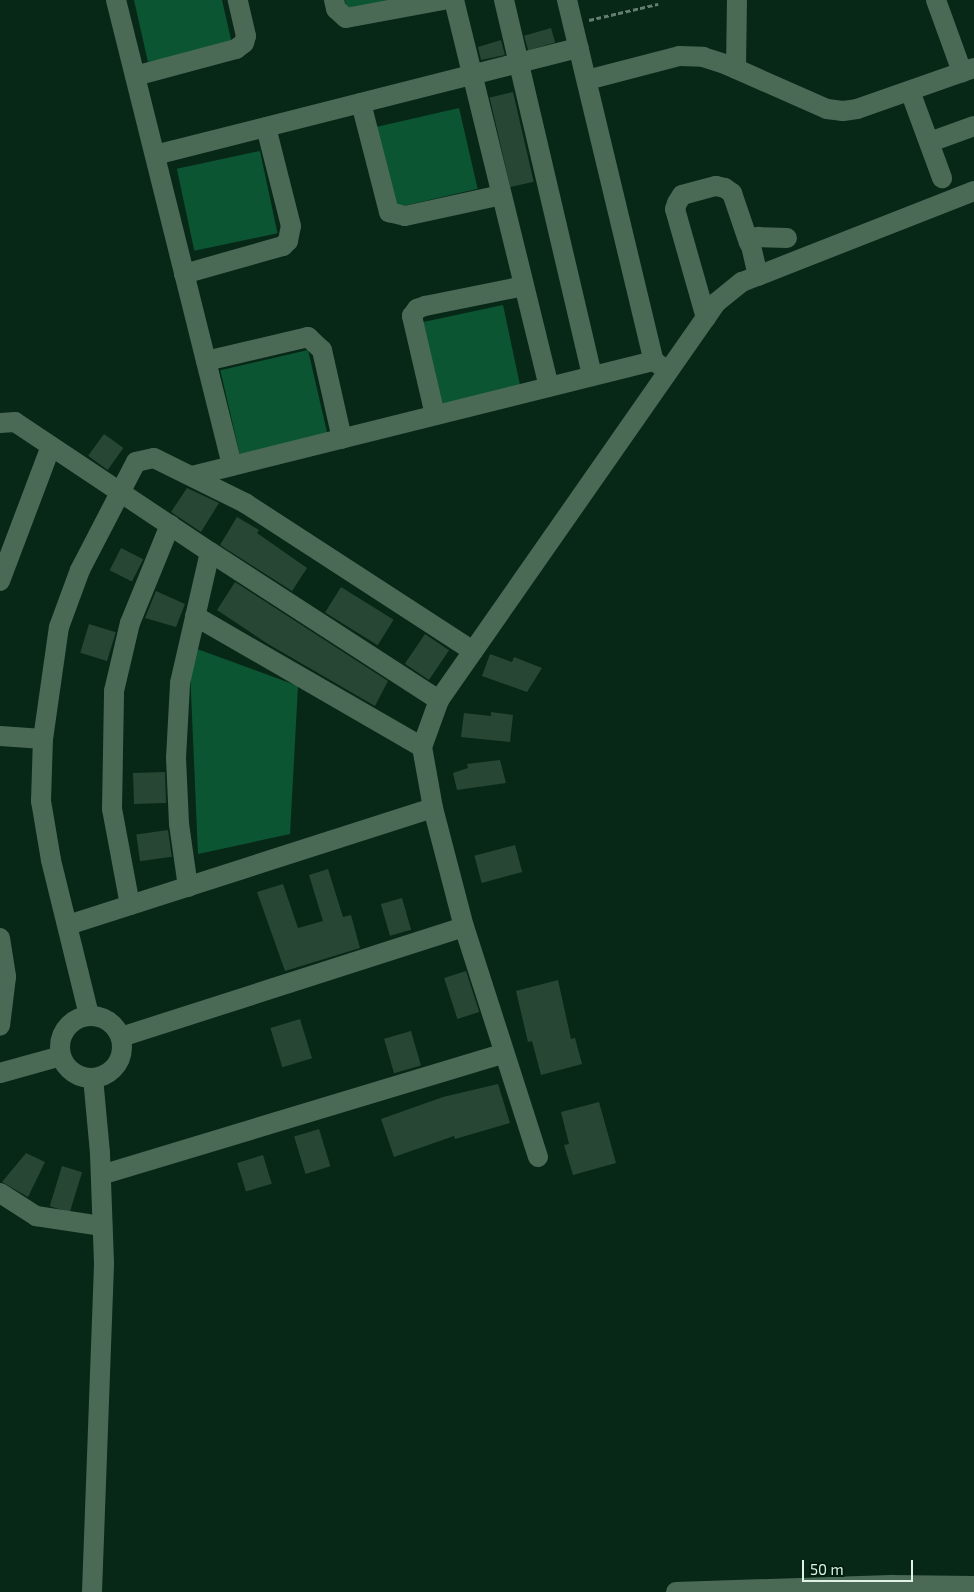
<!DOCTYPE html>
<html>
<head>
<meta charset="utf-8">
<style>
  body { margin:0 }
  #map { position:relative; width:974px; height:1592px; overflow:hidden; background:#082817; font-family:"Exo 2",sans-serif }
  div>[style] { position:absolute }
  .green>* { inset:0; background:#0c5532; transform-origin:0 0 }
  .building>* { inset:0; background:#274634; transform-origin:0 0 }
  .path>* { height:2.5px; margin-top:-1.25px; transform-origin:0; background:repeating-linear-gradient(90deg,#647e6f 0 5px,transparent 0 7.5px) }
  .minor>* { height:20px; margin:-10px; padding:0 10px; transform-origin:10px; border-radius:10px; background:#4a6a56 }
  .minor>.ring { margin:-10px; padding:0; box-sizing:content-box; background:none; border:20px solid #4a6a56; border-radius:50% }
  span { translate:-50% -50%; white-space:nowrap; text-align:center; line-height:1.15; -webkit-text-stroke:4px #001e0e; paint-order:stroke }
  .scale { position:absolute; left:802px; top:1560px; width:111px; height:22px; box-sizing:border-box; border:2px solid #e0f2e6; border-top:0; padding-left:6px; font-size:15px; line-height:18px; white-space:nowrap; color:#e0f2e6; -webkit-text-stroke:4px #001e0e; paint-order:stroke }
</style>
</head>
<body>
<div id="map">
  <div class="green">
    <i style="clip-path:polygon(134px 0,222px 0,232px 44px,148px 62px)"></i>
    <i style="clip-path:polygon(345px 0,400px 0,347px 12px)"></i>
    <i style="left:459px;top:108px;width:83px;height:85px;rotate:77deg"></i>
    <i style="left:260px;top:151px;width:84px;height:85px;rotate:78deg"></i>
    <i style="left:503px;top:305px;width:84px;height:85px;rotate:78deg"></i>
    <i style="left:308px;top:350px;width:86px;height:90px;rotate:77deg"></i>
    <i style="clip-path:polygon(189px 646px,298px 686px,290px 834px,198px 854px)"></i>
  </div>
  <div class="building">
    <i style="left:551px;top:28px;width:15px;height:28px;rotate:74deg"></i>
    <i style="clip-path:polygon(501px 40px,505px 55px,481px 60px,478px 47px)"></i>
    <i style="left:513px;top:92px;width:92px;height:24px;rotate:77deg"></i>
    <i style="left:104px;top:434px;width:24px;height:27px;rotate:36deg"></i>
    <i style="clip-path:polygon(187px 488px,219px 503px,201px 532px,171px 512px)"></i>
    <i style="clip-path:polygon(237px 517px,259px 530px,257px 533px,307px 568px,292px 591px,220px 545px)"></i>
    <i style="left:121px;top:548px;width:25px;height:25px;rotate:27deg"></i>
    <i style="clip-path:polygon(235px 582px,388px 681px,375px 706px,268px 644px,217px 610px)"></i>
    <i style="left:341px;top:587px;width:62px;height:30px;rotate:32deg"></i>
    <i style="clip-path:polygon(156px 591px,185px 604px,176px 627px,145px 618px)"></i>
    <i style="left:89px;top:624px;width:28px;height:30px;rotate:17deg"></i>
    <i style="left:425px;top:634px;width:29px;height:36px;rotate:34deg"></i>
    <i style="clip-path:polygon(490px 654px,512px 662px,514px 657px,542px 668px,527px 692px,482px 676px)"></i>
    <i style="clip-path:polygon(491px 712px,513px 715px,510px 742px,461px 737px,464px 713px,491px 716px)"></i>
    <i style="clip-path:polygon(500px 760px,506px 783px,457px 790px,453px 773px,468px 768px,467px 764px)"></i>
    <i style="left:165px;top:772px;width:31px;height:32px;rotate:88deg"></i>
    <i style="left:168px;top:830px;width:27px;height:32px;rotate:82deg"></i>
    <i style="left:515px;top:845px;width:28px;height:42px;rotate:75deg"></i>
    <i style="clip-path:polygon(328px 869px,343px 917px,351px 915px,360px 948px,285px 971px,257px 892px,283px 884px,298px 928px,323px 921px,309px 875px)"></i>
    <i style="left:402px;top:898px;width:33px;height:22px;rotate:74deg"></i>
    <i style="left:466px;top:971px;width:43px;height:23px;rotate:72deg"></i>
    <i style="clip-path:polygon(558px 980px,571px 1039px,575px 1038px,582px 1064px,541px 1075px,532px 1041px,528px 1042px,516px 991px)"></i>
    <i style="left:300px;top:1019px;width:41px;height:31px;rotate:73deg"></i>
    <i style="left:411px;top:1031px;width:36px;height:28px;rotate:74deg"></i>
    <i style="clip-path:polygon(498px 1084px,510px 1123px,455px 1139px,454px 1136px,394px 1157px,381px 1119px,443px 1097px)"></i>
    <i style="clip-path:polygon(599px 1102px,616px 1163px,573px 1175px,564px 1145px,569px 1144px,561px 1112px)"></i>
    <i style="left:319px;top:1129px;width:39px;height:26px;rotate:73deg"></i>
    <i style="clip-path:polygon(26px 1153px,45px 1162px,28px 1197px,2px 1182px)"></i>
    <i style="left:263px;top:1155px;width:30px;height:27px;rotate:73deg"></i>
    <i style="left:62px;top:1166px;width:21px;height:42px;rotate:17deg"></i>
  </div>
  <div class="path">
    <i style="left:589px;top:20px;width:71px;rotate:-13.1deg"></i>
  </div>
  <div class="minor">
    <i style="left:116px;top:0;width:480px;rotate:76deg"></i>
    <i style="left:334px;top:0;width:9px;rotate:77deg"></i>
    <i style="left:336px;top:9px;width:13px;rotate:42deg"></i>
    <i style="left:346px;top:18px;width:99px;rotate:-10.5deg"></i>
    <i style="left:454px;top:0;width:398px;rotate:76.2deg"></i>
    <i style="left:504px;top:0;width:386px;rotate:76.8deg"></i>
    <i style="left:567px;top:0;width:371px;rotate:76.5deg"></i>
    <i style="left:654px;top:361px;width:14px;rotate:36deg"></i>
    <i style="left:936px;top:0;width:77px;rotate:70.1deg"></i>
    <i style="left:736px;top:69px;width:69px;rotate:-89.2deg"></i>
    <i style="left:135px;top:76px;width:105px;rotate:-15deg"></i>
    <i style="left:236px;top:49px;width:10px;rotate:-37deg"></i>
    <i style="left:244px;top:43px;width:7px;rotate:-74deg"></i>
    <i style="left:246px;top:36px;width:37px;rotate:-103deg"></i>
    <i style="left:587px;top:80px;width:95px;rotate:-14.6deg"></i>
    <i style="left:679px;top:56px;width:24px;rotate:2deg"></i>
    <i style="left:703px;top:57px;width:23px;rotate:18deg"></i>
    <i style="left:725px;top:64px;width:111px;rotate:23.8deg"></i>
    <i style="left:827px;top:109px;width:16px;rotate:7deg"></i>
    <i style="left:843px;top:111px;width:14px;rotate:-8deg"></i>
    <i style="left:857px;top:109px;width:124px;rotate:-19.3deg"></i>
    <i style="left:910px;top:91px;width:93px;rotate:69.8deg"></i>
    <i style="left:361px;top:103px;width:113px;rotate:75.6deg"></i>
    <i style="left:389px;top:212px;width:16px;rotate:14deg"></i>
    <i style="left:405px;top:216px;width:98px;rotate:-12.3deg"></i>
    <i style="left:930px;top:142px;width:47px;rotate:-20deg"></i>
    <i style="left:155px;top:155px;width:437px;rotate:-14.2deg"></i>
    <i style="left:184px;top:274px;width:103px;rotate:-15.8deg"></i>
    <i style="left:283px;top:246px;width:7px;rotate:-45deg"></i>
    <i style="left:288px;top:241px;width:15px;rotate:-79deg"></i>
    <i style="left:291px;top:226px;width:102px;rotate:-104.2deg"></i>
    <i style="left:758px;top:276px;width:37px;rotate:-103deg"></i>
    <i style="left:750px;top:240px;width:9px;rotate:-21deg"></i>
    <i style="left:758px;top:237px;width:29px;rotate:2deg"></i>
    <i style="left:706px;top:318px;width:113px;rotate:-105.9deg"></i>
    <i style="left:675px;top:209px;width:6px;rotate:-72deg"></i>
    <i style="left:677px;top:203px;width:9px;rotate:-58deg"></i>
    <i style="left:682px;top:195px;width:35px;rotate:-15deg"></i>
    <i style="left:716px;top:186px;width:9px;rotate:13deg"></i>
    <i style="left:725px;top:188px;width:9px;rotate:36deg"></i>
    <i style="left:732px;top:193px;width:53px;rotate:71.2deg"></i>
    <i style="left:206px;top:361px;width:105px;rotate:-13.2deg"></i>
    <i style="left:308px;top:337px;width:19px;rotate:43deg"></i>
    <i style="left:322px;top:350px;width:91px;rotate:77.3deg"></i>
    <i style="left:435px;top:415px;width:102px;rotate:-103.1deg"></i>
    <i style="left:412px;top:316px;width:9px;rotate:-54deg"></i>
    <i style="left:417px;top:309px;width:9px;rotate:-21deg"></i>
    <i style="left:425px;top:306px;width:101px;rotate:-11.4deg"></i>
    <i style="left:0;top:423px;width:15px;rotate:-4deg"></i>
    <i style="left:15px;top:422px;width:234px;rotate:33.7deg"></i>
    <i style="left:192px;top:476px;width:476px;rotate:-14deg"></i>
    <i style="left:0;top:581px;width:144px;rotate:-69.3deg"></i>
    <i style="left:195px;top:616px;width:262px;rotate:30deg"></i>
    <i style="left:0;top:736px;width:43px;rotate:4deg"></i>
    <i style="left:188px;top:887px;width:64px;rotate:-98.1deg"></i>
    <i style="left:179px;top:824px;width:66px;rotate:-92.6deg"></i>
    <i style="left:176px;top:758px;width:75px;rotate:-86.9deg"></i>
    <i style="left:180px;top:683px;width:134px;rotate:-77.1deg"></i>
    <i style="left:210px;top:552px;width:273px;rotate:32.9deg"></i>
    <i style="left:130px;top:905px;width:98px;rotate:-100.6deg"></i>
    <i style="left:112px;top:809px;width:118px;rotate:-89deg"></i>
    <i style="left:114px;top:691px;width:70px;rotate:-76.8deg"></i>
    <i style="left:130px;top:623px;width:106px;rotate:-67.8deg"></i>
    <i style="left:68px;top:925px;width:383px;rotate:-17.8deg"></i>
    <i style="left:0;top:938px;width:39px;rotate:81deg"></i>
    <i style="left:6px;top:977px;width:49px;rotate:97deg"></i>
    <i style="left:89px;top:1015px;width:160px;rotate:-103.8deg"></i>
    <i style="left:51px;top:860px;width:60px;rotate:-99.6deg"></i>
    <i style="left:41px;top:801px;width:62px;rotate:-88.2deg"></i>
    <i style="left:43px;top:739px;width:113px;rotate:-81.9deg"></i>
    <i style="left:59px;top:627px;width:61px;rotate:-69.8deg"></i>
    <i style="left:80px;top:570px;width:122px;rotate:-62.6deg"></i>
    <i style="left:136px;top:462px;width:18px;rotate:-13deg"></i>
    <i style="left:154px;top:458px;width:102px;rotate:26.3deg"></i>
    <i style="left:245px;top:503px;width:272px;rotate:33deg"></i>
    <i class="ring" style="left:60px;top:1016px;width:42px;height:42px"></i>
    <i style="left:121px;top:1037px;width:360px;rotate:-17.8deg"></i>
    <i style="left:0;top:1073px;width:63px;rotate:-15.6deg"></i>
    <i style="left:538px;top:1157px;width:242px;rotate:-107.8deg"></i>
    <i style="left:464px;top:927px;width:123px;rotate:-104.6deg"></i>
    <i style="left:433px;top:808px;width:62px;rotate:-100.2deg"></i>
    <i style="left:422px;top:747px;width:50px;rotate:-70.1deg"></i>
    <i style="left:439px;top:700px;width:485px;rotate:-55.1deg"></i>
    <i style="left:717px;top:302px;width:32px;rotate:-39deg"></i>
    <i style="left:742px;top:282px;width:249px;rotate:-21.4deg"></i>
    <i style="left:101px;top:1175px;width:421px;rotate:-16.8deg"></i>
    <i style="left:0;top:1193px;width:43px;rotate:32.6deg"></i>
    <i style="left:36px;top:1216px;width:67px;rotate:8.6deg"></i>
    <i style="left:891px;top:1585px;width:83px;rotate:0.7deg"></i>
    <i style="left:92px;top:1592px;width:329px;rotate:-87.9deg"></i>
    <i style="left:104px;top:1263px;width:110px;rotate:-92.1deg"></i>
    <i style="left:100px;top:1153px;width:75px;rotate:-95.3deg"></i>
    <i style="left:676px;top:1592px;width:215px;rotate:-1.9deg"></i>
    <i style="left:891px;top:1585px;width:7px;rotate:90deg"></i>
  </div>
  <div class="scale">50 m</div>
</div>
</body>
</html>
